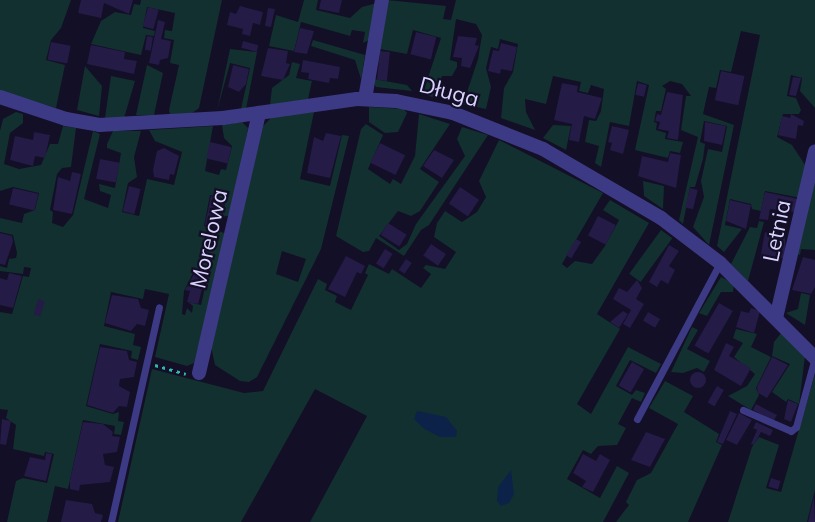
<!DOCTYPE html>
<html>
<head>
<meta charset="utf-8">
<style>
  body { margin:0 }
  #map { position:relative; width:815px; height:522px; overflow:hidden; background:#130f26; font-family:Mulish,sans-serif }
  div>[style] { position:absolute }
  .green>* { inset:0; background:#12302f; transform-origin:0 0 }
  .water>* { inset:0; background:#0c2248 }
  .building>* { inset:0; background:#241b47; transform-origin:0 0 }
  .round { border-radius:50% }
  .path>* { height:3px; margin-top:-1.5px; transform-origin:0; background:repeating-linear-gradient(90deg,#2fb8b0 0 3px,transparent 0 7.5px) }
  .lane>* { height:7px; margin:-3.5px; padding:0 3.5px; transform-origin:3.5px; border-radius:3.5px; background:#3d3a85 }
  .street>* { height:14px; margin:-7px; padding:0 7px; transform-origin:7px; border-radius:7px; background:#3d3a85 }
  span { translate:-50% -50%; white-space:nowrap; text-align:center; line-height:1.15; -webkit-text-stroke:4.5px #130f26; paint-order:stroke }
  .street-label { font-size:22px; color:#d9d4ff }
</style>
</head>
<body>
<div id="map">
  <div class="green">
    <i style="clip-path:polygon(0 0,71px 0,61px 28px,51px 40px,46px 60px,65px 65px,56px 108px,0 91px)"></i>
    <i style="clip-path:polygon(141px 0,222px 0,199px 108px,192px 113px,170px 115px,169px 110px,179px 65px,170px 63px,174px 40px,164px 38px,165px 30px,172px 31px,175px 13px,147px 7px,143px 28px,155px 31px,154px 36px,146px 35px,141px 55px,91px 44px,101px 21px,115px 12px,131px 15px,134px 4px,140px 5px)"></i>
    <i style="clip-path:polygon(304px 0,318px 0,316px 10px,350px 18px,362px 7px,377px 3px,369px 40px,363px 43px,365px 32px,352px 30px,350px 36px,301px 22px,294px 51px,269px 46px,276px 15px,298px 22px)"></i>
    <i style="clip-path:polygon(387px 0,446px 6px,443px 19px,451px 20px,456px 0,815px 0,815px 108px,800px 91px,802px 78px,791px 75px,787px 96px,796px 98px,801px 110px,799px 114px,783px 114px,777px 137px,792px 145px,807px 168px,801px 198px,765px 191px,761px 211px,752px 209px,751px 204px,730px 199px,725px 225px,742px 229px,724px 252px,717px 246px,760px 35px,741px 31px,731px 72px,720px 70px,716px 88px,709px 87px,703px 114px,734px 125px,709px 245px,693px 227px,704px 197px,701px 181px,708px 149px,722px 152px,727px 126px,704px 121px,700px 142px,705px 144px,703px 159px,695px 187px,690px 187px,683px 224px,679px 220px,698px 137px,681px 130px,686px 96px,691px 96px,682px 84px,670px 81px,662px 86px,666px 89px,661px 111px,656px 111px,654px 122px,657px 123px,656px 130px,666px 133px,665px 139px,683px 142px,680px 153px,670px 151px,668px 158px,635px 150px,649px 85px,637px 81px,629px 126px,610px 122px,601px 167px,595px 163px,599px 146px,585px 142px,589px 120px,596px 121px,601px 111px,604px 89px,591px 85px,588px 93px,579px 91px,581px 82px,553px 76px,546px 104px,525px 99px,526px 112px,535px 130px,501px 118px,504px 88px,513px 72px,518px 44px,500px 39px,498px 49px,491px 47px,486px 68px,491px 87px,486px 109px,456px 103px,466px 95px,478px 59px,482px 35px,476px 24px,456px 19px,450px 60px,457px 62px,457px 67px,452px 76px,442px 76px,434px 98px,423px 93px,441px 38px,413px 30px,407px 54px,380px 49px,374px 79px,407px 85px,412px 91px,376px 87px,373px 81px)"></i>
    <i style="clip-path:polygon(313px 40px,365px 55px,361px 79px,355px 60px,311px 46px)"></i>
    <i style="clip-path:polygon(230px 49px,257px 52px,246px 109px,241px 109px,250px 68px,230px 63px,217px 111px)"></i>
    <i style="clip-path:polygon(292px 62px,300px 64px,296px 78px,312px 81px,308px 99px,270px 105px,272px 88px,289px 75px)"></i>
    <i style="clip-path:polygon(147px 65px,163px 73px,154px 115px,136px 115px)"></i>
    <i style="clip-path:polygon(85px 66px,102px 86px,99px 116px,77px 110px)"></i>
    <i style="clip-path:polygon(111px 76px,135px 81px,124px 118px,105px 118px)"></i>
    <i style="clip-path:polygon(369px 107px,404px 109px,407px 113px,398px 132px,385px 133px,369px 122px)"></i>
    <i style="clip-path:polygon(evenodd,16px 112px,23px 114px,23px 123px,10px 133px,4px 164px,19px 169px,41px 165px,50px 144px,58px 144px,63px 126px,76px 128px,71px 167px,62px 168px,57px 174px,50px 210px,53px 212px,52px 223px,63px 227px,73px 215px,93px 131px,100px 134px,84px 199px,108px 208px,111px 195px,100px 191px,99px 184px,115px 188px,121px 153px,107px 148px,107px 144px,113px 131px,141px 131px,134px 157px,137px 177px,128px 183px,122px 212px,139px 216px,147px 179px,174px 185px,182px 152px,155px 141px,149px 130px,213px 126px,205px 171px,219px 175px,221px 169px,226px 170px,232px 146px,224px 138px,222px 125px,242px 122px,248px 128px,231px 215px,222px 217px,226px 199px,210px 195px,204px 226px,227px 234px,194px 363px,187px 366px,155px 357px,169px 294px,145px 289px,143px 299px,111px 292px,104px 326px,135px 334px,133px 345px,141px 347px,138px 360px,131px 358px,132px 351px,100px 344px,86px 406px,113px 414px,119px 412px,118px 421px,124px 422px,121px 435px,114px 434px,115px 426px,83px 420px,68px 489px,55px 486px,47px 522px,7px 522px,16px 481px,23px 478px,47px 483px,54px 454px,45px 452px,44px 456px,13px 449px,16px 425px,6px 418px,8px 410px,0 409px,0 312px,12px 314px,23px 276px,29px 277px,31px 268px,24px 267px,23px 274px,0 271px,0 266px,7px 268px,9px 259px,16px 258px,17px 253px,13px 235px,0 232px,0 218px,22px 223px,24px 214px,35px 210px,39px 193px,13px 187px,0 191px,0 131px,3px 119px,16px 112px,194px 271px,208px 274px,201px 305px,188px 302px,193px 306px,192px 313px,187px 308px,185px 315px,182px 314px,184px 291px,194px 271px)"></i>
    <i style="clip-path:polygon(evenodd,314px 112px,300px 179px,330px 186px,342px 135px,349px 136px,321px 249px,257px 377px,249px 382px,240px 381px,215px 365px,211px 346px,263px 126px,272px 117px,314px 112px,282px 251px,306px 259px,298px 282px,276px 274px,282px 251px)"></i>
    <i style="clip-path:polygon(419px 114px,450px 124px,420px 169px,439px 182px,420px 211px,411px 216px,398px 211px,379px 236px,399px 250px,407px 244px,416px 224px,465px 156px,457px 139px,462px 127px,488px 135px,429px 225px,421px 230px,404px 256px,376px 238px,369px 251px,363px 252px,336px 236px,361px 129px,366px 124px,383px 135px,368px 169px,390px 184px,393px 179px,401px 184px,415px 156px)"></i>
    <i style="clip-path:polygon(553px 125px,571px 126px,566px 150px,543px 138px)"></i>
    <i style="clip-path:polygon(499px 140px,603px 193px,562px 264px,567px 268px,575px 261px,592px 264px,605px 246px,619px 220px,603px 210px,610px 200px,649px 223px,597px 314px,620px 329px,577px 404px,591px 414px,628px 347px,661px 364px,656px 373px,630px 360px,616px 386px,632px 395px,636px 390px,645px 393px,641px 402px,632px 398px,618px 424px,626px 428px,617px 445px,598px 446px,591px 454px,583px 450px,567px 479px,600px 498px,617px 466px,629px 473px,603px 522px,310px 522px,367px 416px,315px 389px,241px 522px,118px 522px,152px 369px,244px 393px,263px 391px,318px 279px,327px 284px,325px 290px,337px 296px,335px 302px,351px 310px,368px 275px,365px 273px,369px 264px,389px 274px,392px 269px,421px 288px,431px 274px,423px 268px,426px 265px,445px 269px,456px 252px,434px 237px,437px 223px,445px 211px,462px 222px,477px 212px,486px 197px,479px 181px)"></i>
    <i style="clip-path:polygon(815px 168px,815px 250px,801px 249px,800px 255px,797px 254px)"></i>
    <i style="clip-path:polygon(643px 181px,664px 186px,663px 209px,644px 196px)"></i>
    <i style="clip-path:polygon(759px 221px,764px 222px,748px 281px,731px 264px,750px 227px,757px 228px)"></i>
    <i style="left:661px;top:230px;width:14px;height:54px;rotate:36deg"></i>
    <i style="clip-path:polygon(721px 277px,734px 284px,733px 292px,721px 292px,707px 316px,699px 313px)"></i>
    <i style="clip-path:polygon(801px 293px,810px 295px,805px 325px,786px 313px,798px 309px)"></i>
    <i style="clip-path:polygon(692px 327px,698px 330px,687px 349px,710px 361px,704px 372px,697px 368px,683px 373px,671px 372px)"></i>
    <i style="clip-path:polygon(736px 329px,757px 334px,751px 347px,771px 357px,756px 388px,759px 395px,751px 410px,728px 396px,747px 386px,755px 374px,734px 357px,743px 343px,733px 338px)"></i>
    <i style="clip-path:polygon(782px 332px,805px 356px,799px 404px,788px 399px,786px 402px,772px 392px,790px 364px,772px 356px,774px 342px)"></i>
    <i style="clip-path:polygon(815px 374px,815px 490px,807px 522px,728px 522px,752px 447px,759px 437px,779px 445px,766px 488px,781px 492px)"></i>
    <i style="clip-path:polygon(665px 381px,693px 396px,684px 412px,719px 434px,716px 442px,722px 445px,688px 522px,616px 522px,629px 505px,626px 502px,637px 480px,651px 473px,678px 424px,649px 408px)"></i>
  </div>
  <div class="water">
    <i style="clip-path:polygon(417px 411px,446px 417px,457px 431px,456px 437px,440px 437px,423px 428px,414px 419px)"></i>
    <i style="clip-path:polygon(511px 470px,514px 494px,509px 503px,501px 506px,497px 501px,498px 487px)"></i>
  </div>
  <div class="building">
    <i style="clip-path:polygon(81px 0,133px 0,129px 14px,104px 3px,101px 18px,78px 13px)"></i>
    <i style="clip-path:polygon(321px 0,342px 0,339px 13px,319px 9px)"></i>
    <i style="clip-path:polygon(240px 6px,263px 12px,260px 25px,253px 23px,250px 36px,242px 34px,243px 29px,227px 25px,230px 12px,236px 14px)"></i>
    <i style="left:148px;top:7px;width:11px;height:20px;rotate:15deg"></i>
    <i style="clip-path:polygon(268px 8px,275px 9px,271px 27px,265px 26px)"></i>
    <i style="clip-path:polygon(158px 20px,165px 22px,161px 39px,171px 41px,168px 58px,160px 60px,159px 65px,149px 63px)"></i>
    <i style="clip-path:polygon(300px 28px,314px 31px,307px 54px,294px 52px)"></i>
    <i style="left:416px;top:32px;width:21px;height:23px;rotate:14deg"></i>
    <i style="left:147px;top:36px;width:6px;height:14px;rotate:9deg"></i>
    <i style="clip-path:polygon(458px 36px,477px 38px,475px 45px,479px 46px,470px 68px,461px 66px,462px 58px,453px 57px)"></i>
    <i style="left:243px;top:41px;width:16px;height:7px;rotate:15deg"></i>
    <i style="left:51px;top:42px;width:20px;height:18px;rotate:11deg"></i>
    <i style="clip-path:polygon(501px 43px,517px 47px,512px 71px,501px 69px,500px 74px,488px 71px,493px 50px,499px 51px)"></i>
    <i style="clip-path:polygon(91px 45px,125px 52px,124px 59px,137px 61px,134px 74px,87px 64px)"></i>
    <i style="clip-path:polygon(268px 48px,288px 51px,286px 63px,290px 64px,283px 80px,261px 76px)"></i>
    <i style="left:380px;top:51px;width:10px;height:29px;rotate:6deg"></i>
    <i style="clip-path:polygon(303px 60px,340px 67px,338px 79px,330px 78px,329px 83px,308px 79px,309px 73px,301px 72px)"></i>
    <i style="clip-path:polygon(233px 65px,249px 69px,246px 84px,239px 92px,228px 87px)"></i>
    <i style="left:721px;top:71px;width:24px;height:30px;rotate:12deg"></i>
    <i style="clip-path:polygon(793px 77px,801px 78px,796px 96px,789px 95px)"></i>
    <i style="clip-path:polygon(562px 83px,578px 86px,577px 92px,602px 98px,595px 119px,584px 116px,579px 142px,569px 140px,572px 124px,554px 120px)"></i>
    <i style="left:638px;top:83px;width:9px;height:12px;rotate:13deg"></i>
    <i style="clip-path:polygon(667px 92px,683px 95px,678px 140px,667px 138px,669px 131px,658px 129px,660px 122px,655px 121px,657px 114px,661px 115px)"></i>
    <i style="clip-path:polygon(791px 114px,804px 121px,803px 126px,798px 125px,796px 139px,778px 135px,782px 116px,790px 118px)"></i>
    <i style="clip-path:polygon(705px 122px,726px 126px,722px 145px,704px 141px)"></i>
    <i style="clip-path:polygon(612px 126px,629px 130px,623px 154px,610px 150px,612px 143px,608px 142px)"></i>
    <i style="clip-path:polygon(34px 132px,50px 135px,45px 158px,35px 156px,33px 166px,10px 160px,15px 136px,33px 140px)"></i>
    <i style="clip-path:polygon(326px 133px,341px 136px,330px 178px,307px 173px,314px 137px,323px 141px)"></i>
    <i style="left:210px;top:142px;width:22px;height:17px;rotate:13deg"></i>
    <i style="left:380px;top:143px;width:28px;height:22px;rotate:26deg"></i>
    <i style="clip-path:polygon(164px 148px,179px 156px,174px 175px,170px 174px,169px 180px,154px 177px,153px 170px,157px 151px)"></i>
    <i style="clip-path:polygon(434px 150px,454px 160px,442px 178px,423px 166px)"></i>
    <i style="clip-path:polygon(670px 153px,681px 155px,676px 188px,638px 176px,642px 156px,668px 162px)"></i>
    <i style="left:100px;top:159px;width:20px;height:20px;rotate:11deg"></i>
    <i style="clip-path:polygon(72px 172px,81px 174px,72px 214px,53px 210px,58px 177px,70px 181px)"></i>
    <i style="left:129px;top:186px;width:12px;height:26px;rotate:14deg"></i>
    <i style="left:460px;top:187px;width:23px;height:20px;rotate:34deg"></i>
    <i style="left:13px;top:188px;width:26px;height:17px;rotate:13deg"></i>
    <i style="left:690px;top:188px;width:8px;height:20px;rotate:14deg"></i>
    <i style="clip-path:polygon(765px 192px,798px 199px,795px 212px,770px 209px,768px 220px,759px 219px)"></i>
    <i style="left:211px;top:196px;width:14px;height:30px;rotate:12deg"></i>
    <i style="clip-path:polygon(730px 200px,751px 205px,746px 229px,726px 221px)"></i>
    <i style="left:598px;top:216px;width:20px;height:22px;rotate:27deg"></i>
    <i style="left:388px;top:223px;width:22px;height:14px;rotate:32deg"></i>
    <i style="clip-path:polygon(765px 232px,785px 237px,786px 259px,769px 256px,768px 261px,760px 259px)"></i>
    <i style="clip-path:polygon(0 233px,12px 236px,13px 242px,5px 265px,0 264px)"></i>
    <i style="left:576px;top:239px;width:6px;height:19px;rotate:31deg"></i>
    <i style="left:431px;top:244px;width:18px;height:14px;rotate:34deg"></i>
    <i style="clip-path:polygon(669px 245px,679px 251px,669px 266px,675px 270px,668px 284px,661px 280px,657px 287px,649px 282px)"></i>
    <i style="left:385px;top:249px;width:9px;height:17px;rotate:32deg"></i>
    <i style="clip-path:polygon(346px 256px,365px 266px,361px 274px,357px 272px,345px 297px,328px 289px)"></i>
    <i style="clip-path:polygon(803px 257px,815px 260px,815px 287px,811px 294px,792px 290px)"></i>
    <i style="left:406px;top:259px;width:7px;height:13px;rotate:34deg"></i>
    <i style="clip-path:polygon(195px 272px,206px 275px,198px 304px,187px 302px,190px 291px,185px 290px)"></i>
    <i style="clip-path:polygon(9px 273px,22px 276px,13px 308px,0 305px,0 278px,7px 280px)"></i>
    <i style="clip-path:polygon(637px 280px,642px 288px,636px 299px,644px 304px,630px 328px,623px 324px,631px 310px,613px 299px,619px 288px,627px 292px)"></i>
    <i style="clip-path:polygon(112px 295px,138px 299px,141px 308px,149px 310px,145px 326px,137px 324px,131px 331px,105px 323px)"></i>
    <i style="left:38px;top:299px;width:7px;height:16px;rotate:16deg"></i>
    <i style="left:719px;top:303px;width:16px;height:49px;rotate:30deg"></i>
    <i style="clip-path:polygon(751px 308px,760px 311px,754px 333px,736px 327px,741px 311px,749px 313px)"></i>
    <i style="clip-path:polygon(623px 311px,628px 314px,619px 328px,610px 322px)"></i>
    <i style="left:648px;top:312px;width:14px;height:10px;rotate:30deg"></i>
    <i style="clip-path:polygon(726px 343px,734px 347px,729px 356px,751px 368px,741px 386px,714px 370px)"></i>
    <i style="clip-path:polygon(100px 347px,127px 351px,129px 360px,137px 362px,134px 377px,120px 379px,119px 386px,130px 392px,127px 407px,119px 406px,113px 413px,87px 405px)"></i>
    <i style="clip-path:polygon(772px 357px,788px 365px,767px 398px,758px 393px,757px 387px)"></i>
    <i style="left:632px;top:362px;width:14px;height:27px;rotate:30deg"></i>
    <i class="round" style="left:690px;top:372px;width:16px;height:16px"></i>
    <i style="left:717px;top:386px;width:8px;height:19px;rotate:30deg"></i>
    <i style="clip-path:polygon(788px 400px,798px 404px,791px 422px,784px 419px)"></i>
    <i style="clip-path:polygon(756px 404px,777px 415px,773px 422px,753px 410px)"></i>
    <i style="clip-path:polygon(730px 411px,737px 414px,723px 444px,717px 442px)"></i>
    <i style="clip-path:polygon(739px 413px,752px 420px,737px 445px,726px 440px)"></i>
    <i style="clip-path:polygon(2px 419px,11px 421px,6px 445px,0 444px)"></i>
    <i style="clip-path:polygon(83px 422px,103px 424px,113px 432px,112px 436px,120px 437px,117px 452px,103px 454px,105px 465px,114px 467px,110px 482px,80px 485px,79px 491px,70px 489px,70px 480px)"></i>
    <i style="clip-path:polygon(756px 422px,773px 430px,770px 436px,761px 432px,754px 445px,751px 444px,757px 430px,753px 428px)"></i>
    <i style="clip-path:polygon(646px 432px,665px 439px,650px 467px,631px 460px)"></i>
    <i style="clip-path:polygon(46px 453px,52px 454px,46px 481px,24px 476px,30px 457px,45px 460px)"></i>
    <i style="clip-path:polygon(583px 454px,596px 461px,600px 454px,610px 460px,593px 492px,582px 487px,586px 481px,573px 473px)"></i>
    <i style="left:771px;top:478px;width:10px;height:9px;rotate:17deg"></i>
    <i style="clip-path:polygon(814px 496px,815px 522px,808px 522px)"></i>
    <i style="clip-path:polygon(66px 500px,92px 504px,95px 513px,103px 515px,101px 522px,61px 522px)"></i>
  </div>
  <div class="path">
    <i style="left:155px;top:365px;width:32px;rotate:16deg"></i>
  </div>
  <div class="lane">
    <i style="left:743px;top:410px;width:52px;rotate:23.6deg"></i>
    <i style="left:791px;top:431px;width:6px;rotate:-39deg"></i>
    <i style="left:796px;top:427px;width:73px;rotate:-74.8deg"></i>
    <i style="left:637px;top:419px;width:177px;rotate:-62deg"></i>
    <i style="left:111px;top:522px;width:220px;rotate:-77.4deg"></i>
  </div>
  <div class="street">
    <i style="left:0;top:97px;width:70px;rotate:18.4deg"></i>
    <i style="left:66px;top:119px;width:34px;rotate:10deg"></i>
    <i style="left:99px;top:125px;width:124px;rotate:-3.2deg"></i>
    <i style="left:223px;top:118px;width:135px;rotate:-8.1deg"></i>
    <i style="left:357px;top:99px;width:39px;rotate:3deg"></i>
    <i style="left:396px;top:101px;width:58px;rotate:11.9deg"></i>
    <i style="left:453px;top:113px;width:97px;rotate:21.8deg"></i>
    <i style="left:543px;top:149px;width:137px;rotate:30.3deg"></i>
    <i style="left:661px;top:218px;width:74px;rotate:37.3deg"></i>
    <i style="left:720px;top:263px;width:134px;rotate:45deg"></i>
    <i style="left:365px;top:99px;width:100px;rotate:-80.3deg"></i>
    <i style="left:776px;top:318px;width:171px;rotate:-76.8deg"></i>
    <i style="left:199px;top:373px;width:267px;rotate:-77deg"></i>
  </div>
  <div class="street-label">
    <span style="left:449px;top:92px;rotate:15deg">Długa</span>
    <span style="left:777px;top:231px;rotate:-78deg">Letnia</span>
    <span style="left:209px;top:239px;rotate:-77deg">Morelowa</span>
  </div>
</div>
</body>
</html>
